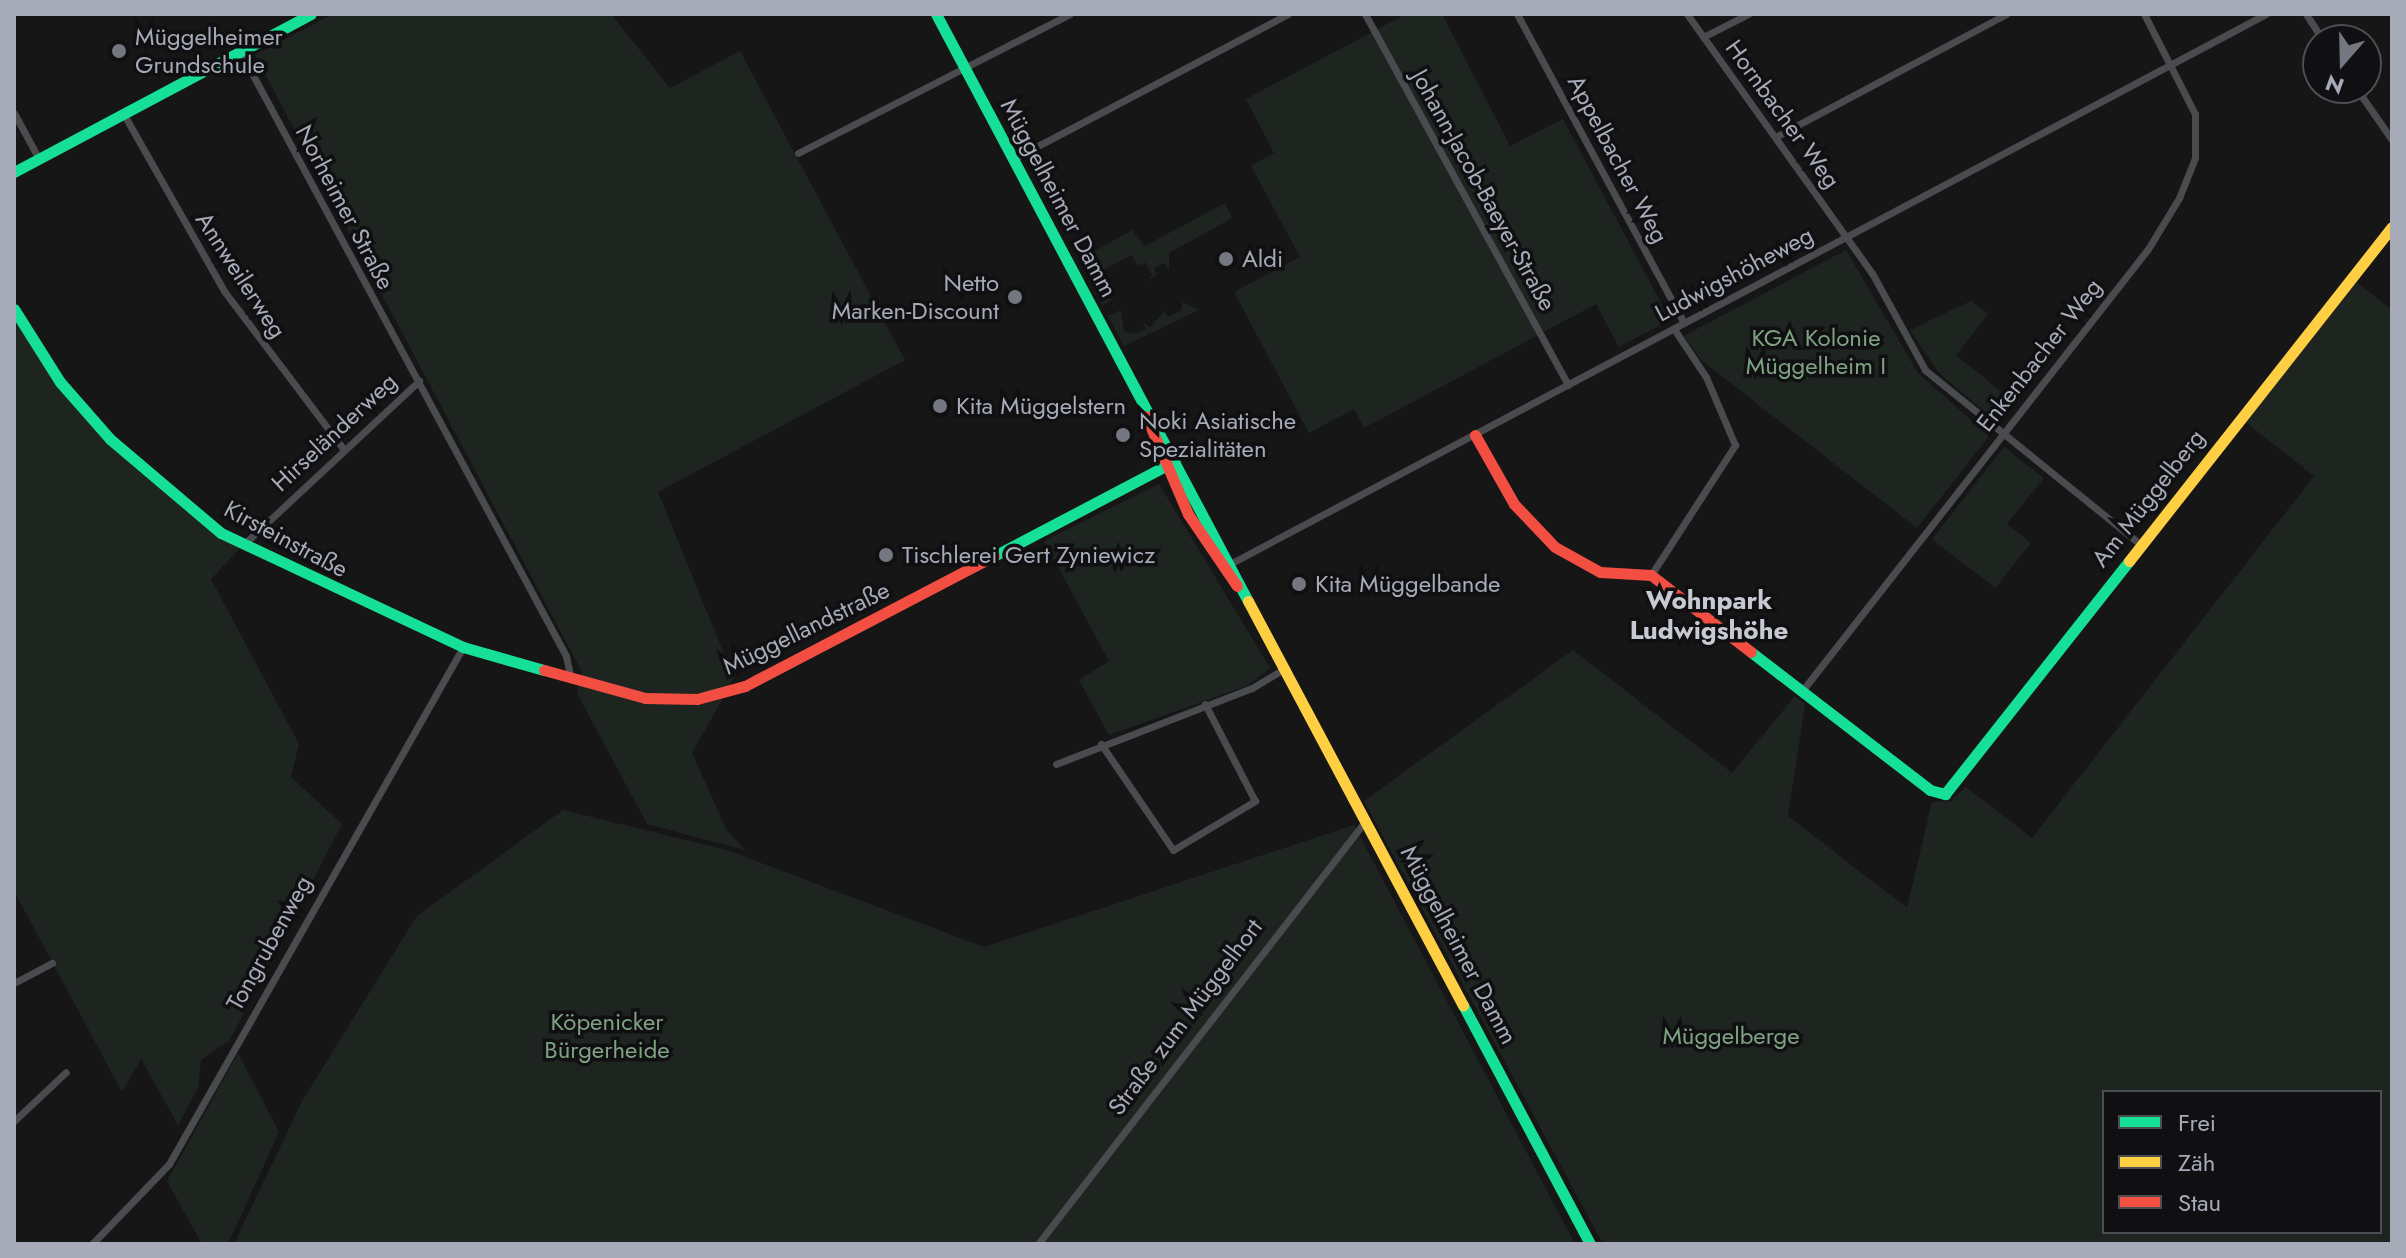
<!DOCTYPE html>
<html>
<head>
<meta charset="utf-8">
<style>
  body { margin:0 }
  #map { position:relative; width:2406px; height:1258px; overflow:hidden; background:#161616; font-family:Jost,sans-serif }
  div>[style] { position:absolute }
  .green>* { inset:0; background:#1e2520 }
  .street>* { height:7px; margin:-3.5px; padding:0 3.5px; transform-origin:3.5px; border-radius:3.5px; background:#4a4b4f }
  .fast>* { height:11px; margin:-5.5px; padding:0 5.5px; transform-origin:5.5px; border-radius:5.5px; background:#16e098 }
  .slow>* { height:11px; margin:-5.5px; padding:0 5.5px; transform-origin:5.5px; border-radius:5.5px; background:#ffcf43 }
  .jam>* { height:11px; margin:-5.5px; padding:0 5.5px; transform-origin:5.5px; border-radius:5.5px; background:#f24e42 }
  .dots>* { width:22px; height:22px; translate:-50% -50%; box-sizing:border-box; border:4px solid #101012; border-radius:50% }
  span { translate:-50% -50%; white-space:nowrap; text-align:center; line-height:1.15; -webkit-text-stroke:7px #101012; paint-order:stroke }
  .poi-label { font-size:24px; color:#a7abb7 }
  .left { translate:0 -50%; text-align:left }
  .right { translate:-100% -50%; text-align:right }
  .street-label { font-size:24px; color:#a7abb7 }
  .park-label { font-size:24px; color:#7ea282 }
  .neighbourhood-label { font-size:26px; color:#c8cad3; font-weight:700 }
  .frame { position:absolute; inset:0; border:16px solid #a7abb7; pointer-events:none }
  .legend { position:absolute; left:2102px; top:1090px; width:280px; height:144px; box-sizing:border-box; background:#101012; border:2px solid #4c4e54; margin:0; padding:10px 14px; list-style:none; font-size:24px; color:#a7abb7 }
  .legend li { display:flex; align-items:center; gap:16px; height:40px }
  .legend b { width:40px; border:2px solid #4c4e54 }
  .north { position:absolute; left:2302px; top:24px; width:80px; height:80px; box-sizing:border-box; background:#101012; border:2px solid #4c4e54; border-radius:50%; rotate:200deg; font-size:22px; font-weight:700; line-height:32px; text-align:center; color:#a7abb7 }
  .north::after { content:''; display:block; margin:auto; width:28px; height:36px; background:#74777f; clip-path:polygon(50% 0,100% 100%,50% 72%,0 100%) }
</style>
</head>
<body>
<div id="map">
  <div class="green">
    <i style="clip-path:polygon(333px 14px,611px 14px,670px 88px,740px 51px,905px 360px,658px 492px,734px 678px,692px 753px,726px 829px,745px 850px,647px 824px,577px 693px,582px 672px,255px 55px)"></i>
    <i style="clip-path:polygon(1406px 14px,1442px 14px,1510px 146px,1563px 119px,1670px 320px,1619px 347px,1596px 304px,1364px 428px,1354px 409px,1309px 433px,1234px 292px,1300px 257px,1251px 166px,1274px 153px,1246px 99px)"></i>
    <i style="clip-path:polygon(1225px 203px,1232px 218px,1169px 253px,1169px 270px,1164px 263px,1154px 268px,1157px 275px,1147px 281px,1152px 275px,1145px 262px,1138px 266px,1132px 255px,1103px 270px,1100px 286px,1107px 299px,1115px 298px,1102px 305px,1079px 260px,1132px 230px,1145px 246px)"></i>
    <i style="clip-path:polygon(1846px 250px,1918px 373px,1989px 436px,1917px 528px,1702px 361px,1684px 336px)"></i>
    <i style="clip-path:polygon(evenodd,2351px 278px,2392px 310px,2392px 1244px,1603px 1244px,1364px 801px,1573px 650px,1732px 773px,1795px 696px,1805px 704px,1788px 816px,1907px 908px,1932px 802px,1951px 801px,1966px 787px,2032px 838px,2314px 476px,2242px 419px,2351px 278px,2104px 1092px,2380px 1092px,2380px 1232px,2104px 1232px,2104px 1092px)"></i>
    <i style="clip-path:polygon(1971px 301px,1988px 314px,1956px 355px,2015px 403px,1999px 424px,1938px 372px,1910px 330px)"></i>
    <i style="clip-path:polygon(1182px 302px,1199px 310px,1124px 346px,1108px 316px,1121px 310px,1124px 332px,1136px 334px,1146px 329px,1143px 322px,1150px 327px,1165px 311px,1168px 317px,1182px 310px)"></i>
    <i style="clip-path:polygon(14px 305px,94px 422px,243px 545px,211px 579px,299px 744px,291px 777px,342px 824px,230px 1040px,201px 1060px,198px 1088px,178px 1125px,141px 1059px,122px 1092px,14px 891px)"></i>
    <i style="clip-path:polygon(2004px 447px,2044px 478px,2007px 524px,2031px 543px,1995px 588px,1932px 539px)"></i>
    <i style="clip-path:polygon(1159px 484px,1270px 668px,1247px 686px,1109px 735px,1079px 680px,1109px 661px,1044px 541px)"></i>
    <i style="clip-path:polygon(563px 810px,727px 850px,984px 947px,1354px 825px,1575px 1244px,234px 1244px,302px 1101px,417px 916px)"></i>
    <i style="clip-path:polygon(238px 1053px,279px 1132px,228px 1244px,202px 1244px,167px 1181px)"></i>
  </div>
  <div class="street">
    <i style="left:1365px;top:14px;width:423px;rotate:61.3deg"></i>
    <i style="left:1517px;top:14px;width:351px;rotate:61.6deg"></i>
    <i style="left:1687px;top:14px;width:318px;rotate:54.5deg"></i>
    <i style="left:1872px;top:273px;width:111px;rotate:61.3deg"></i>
    <i style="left:1925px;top:370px;width:275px;rotate:39deg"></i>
    <i style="left:2306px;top:14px;width:31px;rotate:57deg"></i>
    <i style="left:1703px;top:37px;width:51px;rotate:-27.1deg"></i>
    <i style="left:240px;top:51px;width:687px;rotate:61.68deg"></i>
    <i style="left:566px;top:656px;width:24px;rotate:78deg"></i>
    <i style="left:2356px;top:88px;width:63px;rotate:55.3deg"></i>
    <i style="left:14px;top:113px;width:52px;rotate:61.5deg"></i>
    <i style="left:123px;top:113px;width:205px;rotate:60.4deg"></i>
    <i style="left:224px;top:291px;width:196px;rotate:52.9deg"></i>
    <i style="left:1775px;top:137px;width:262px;rotate:-28deg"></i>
    <i style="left:798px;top:153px;width:305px;rotate:-27.1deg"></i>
    <i style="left:1013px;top:159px;width:311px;rotate:-27.8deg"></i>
    <i style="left:243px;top:545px;width:241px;rotate:-43deg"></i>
    <i style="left:1226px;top:566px;width:1177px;rotate:-27.96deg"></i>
    <i style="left:1651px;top:575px;width:155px;rotate:-57.1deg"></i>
    <i style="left:1735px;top:445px;width:74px;rotate:-113.1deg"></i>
    <i style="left:1706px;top:377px;width:58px;rotate:-123.7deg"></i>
    <i style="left:1802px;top:691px;width:561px;rotate:-51.95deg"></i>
    <i style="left:2148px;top:249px;width:60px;rotate:-58.7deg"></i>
    <i style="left:2179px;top:198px;width:43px;rotate:-68.2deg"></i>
    <i style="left:2195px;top:158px;width:44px;rotate:-90deg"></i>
    <i style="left:2195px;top:114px;width:112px;rotate:-117deg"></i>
    <i style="left:1101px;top:744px;width:128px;rotate:55.8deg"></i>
    <i style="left:1173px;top:850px;width:96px;rotate:-30.9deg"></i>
    <i style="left:1255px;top:801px;width:109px;rotate:-117.3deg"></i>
    <i style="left:1056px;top:764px;width:210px;rotate:-21.2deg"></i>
    <i style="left:1252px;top:688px;width:39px;rotate:-31deg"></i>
    <i style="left:14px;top:983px;width:43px;rotate:-27.8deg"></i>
    <i style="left:14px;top:1121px;width:71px;rotate:-43.3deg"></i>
    <i style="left:92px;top:1244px;width:111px;rotate:-46.1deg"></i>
    <i style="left:169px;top:1164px;width:595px;rotate:-60.37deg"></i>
    <i style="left:1038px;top:1244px;width:536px;rotate:-52.28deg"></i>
  </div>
  <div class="fast">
    <i style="left:936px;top:14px;width:665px;rotate:62.01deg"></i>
    <i style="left:14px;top:172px;width:336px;rotate:-28deg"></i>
    <i style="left:14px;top:309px;width:86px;rotate:57.8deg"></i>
    <i style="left:60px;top:382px;width:76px;rotate:48.7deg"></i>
    <i style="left:110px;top:439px;width:145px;rotate:40.3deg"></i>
    <i style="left:221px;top:533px;width:268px;rotate:25.2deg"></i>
    <i style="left:463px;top:647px;width:84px;rotate:15.9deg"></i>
    <i style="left:994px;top:556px;width:204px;rotate:-27.7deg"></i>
    <i style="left:1751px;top:652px;width:226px;rotate:37.6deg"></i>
    <i style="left:1930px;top:790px;width:16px;rotate:15deg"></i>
    <i style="left:1945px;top:794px;width:297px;rotate:-51.7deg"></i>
    <i style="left:1463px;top:1005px;width:271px;rotate:62deg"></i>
  </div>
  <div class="slow">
    <i style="left:2129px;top:561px;width:425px;rotate:-51.8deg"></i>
    <i style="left:1248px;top:601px;width:458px;rotate:62deg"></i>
  </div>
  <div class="jam">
    <i style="left:1146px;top:416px;width:107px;rotate:66.8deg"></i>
    <i style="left:1188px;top:514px;width:87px;rotate:55.8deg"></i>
    <i style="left:1475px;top:435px;width:79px;rotate:60.5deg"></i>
    <i style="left:1514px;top:504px;width:59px;rotate:46.4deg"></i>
    <i style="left:1555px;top:547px;width:51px;rotate:29.1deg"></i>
    <i style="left:1600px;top:572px;width:51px;rotate:3.4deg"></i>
    <i style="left:1651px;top:575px;width:126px;rotate:37.6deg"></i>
    <i style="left:544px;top:670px;width:105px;rotate:15.5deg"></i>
    <i style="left:645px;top:698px;width:52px;rotate:1.1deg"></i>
    <i style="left:697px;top:699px;width:50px;rotate:-15.2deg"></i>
    <i style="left:745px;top:686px;width:281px;rotate:-27.6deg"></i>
  </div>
  <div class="dots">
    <i style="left:119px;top:51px;background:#74777f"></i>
    <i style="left:1226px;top:259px;background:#74777f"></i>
    <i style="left:1015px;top:297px;background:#74777f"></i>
    <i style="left:940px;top:406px;background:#74777f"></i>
    <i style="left:1123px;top:435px;background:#74777f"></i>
    <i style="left:886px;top:555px;background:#74777f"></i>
    <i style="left:1299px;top:584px;background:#74777f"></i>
  </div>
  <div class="poi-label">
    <span class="left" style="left:135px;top:51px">Müggelheimer<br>Grundschule</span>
    <span class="left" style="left:1242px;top:259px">Aldi</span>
    <span class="right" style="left:999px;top:297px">Netto<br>Marken-Discount</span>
    <span class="left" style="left:956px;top:406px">Kita Müggelstern</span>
    <span class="left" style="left:1139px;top:435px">Noki Asiatische<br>Spezialitäten</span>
    <span class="left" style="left:902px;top:555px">Tischlerei Gert Zyniewicz</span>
    <span class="left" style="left:1315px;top:584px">Kita Müggelbande</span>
  </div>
  <div class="street-label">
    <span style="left:1783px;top:114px;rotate:54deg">Hornbacher Weg</span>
    <span style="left:1618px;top:159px;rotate:62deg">Appelbacher Weg</span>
    <span style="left:1484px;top:190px;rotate:61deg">Johann-Jacob-Baeyer-Straße</span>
    <span style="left:1059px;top:198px;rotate:62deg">Müggelheimer Damm</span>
    <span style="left:345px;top:207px;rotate:62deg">Norheimer Straße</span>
    <span style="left:1734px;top:274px;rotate:-28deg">Ludwigshöheweg</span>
    <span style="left:241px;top:275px;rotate:57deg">Annweilerweg</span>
    <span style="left:2039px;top:355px;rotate:-52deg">Enkenbacher Weg</span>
    <span style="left:334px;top:432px;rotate:-43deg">Hirseländerweg</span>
    <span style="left:2148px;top:498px;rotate:-52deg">Am Müggelberg</span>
    <span style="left:286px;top:539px;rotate:28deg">Kirsteinstraße</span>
    <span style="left:806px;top:628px;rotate:-26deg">Müggellandstraße</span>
    <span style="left:269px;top:943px;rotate:-61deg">Tongrubenweg</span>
    <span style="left:1459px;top:945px;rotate:62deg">Müggelheimer Damm</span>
    <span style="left:1185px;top:1017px;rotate:-53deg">Straße zum Müggelhort</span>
  </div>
  <div class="park-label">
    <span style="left:1816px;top:352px">KGA Kolonie<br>Müggelheim I</span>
    <span style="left:607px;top:1036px">Köpenicker<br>Bürgerheide</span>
    <span style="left:1731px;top:1036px">Müggelberge</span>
  </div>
  <div class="neighbourhood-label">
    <span style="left:1709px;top:616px">Wohnpark<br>Ludwigshöhe</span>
  </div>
  <div class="frame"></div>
  <ul class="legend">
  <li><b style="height:10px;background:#16e098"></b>Frei</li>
  <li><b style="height:10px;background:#ffcf43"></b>Zäh</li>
  <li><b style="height:10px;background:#f24e42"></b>Stau</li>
  </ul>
  <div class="north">N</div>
</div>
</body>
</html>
